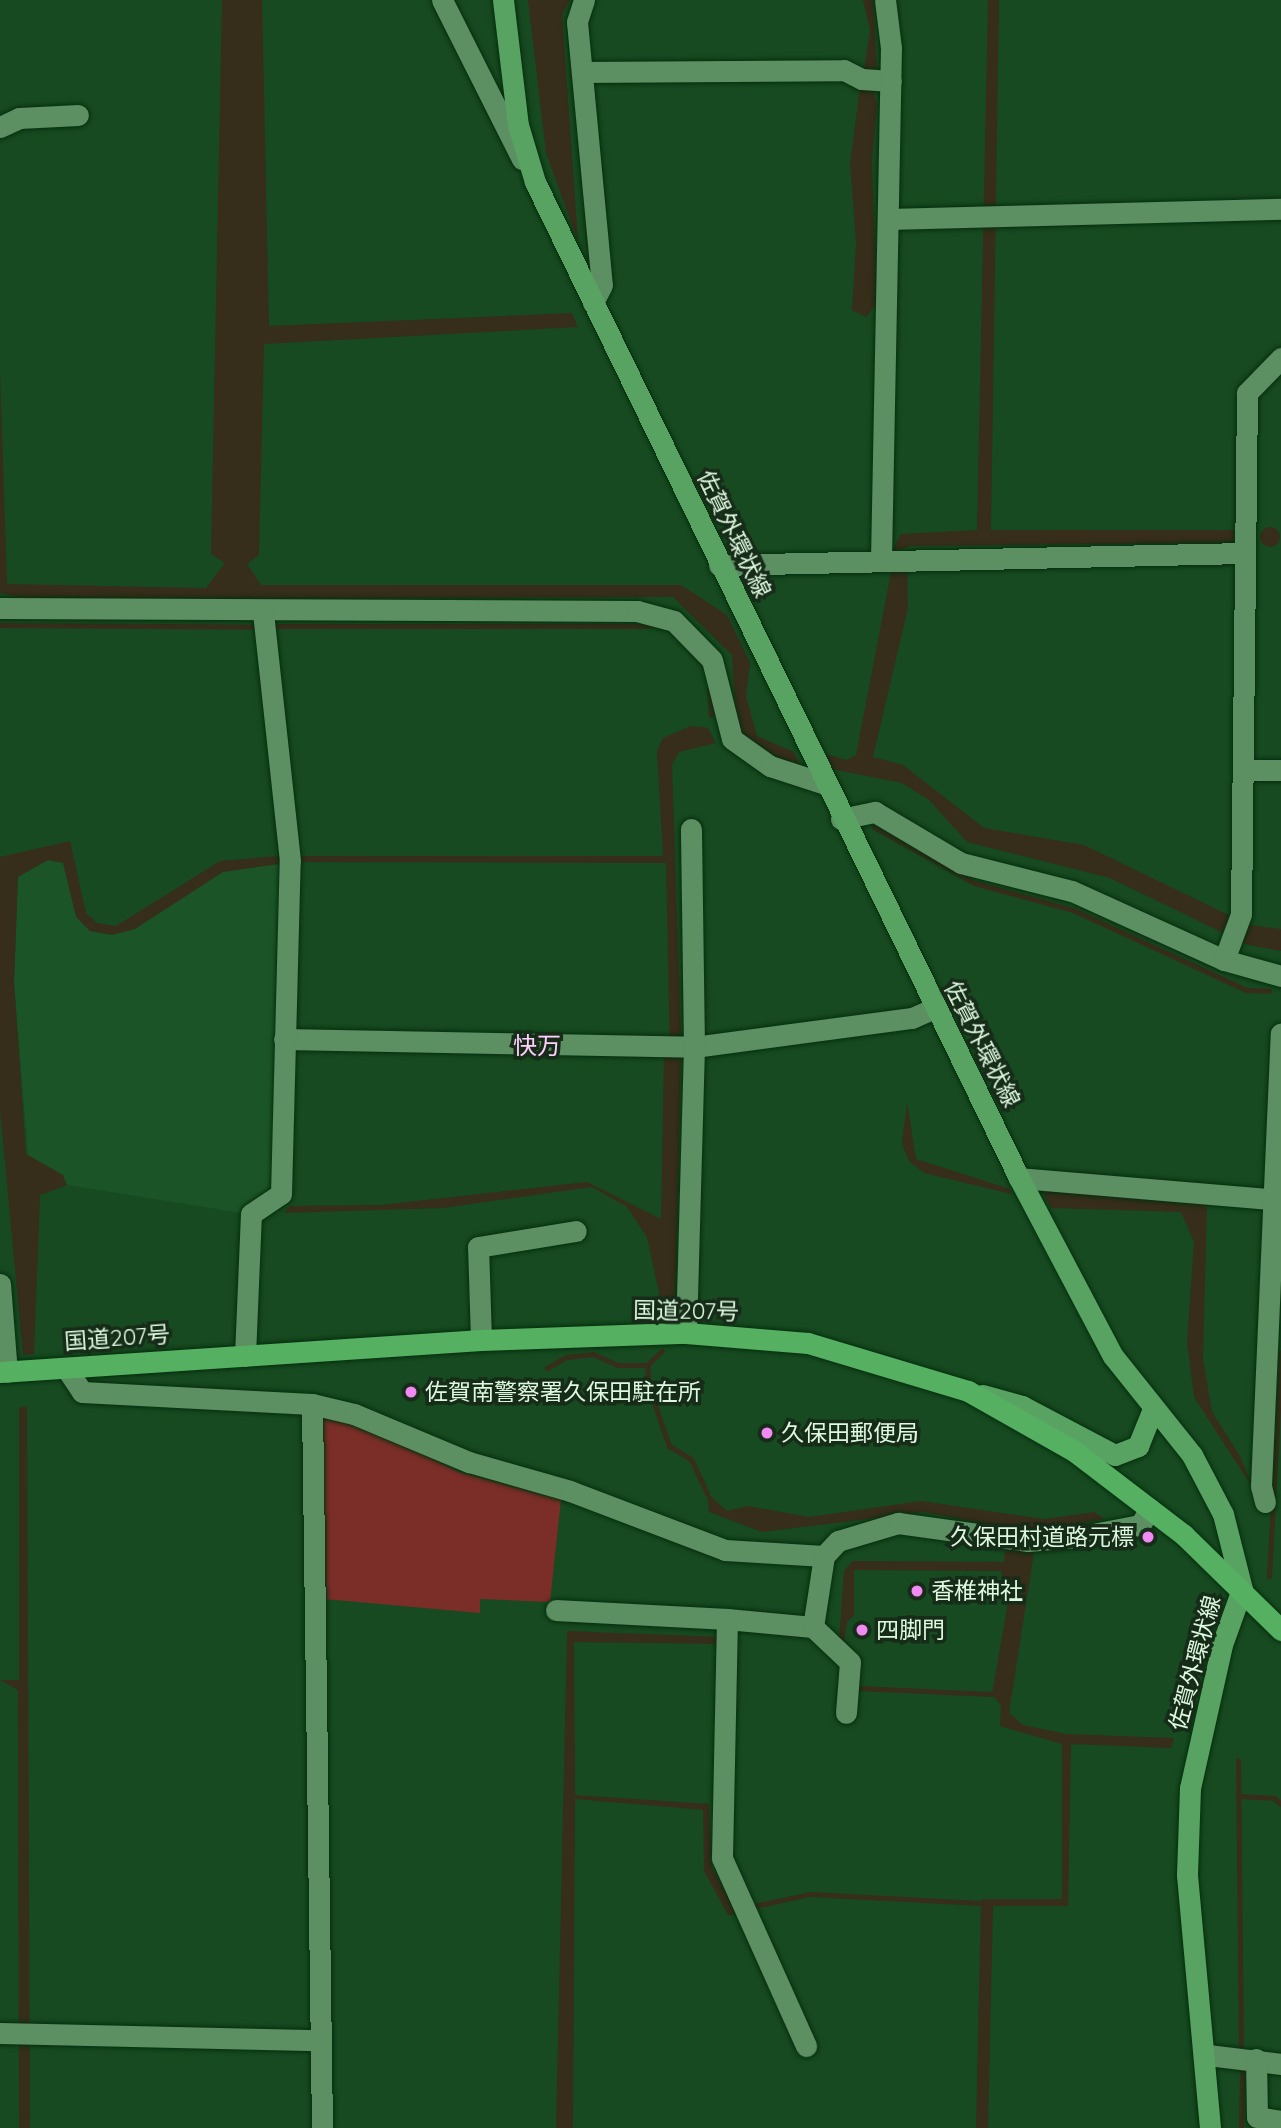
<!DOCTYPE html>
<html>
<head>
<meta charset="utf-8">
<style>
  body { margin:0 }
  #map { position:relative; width:1281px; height:2128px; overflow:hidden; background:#174a20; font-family:Quicksand,"Noto Sans JP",sans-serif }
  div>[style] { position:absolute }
  .built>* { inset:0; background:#1b5527 }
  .green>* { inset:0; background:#7b2d28 }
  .water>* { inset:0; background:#362d1a }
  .round { border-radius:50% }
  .stream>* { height:5px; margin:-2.5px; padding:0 2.5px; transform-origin:2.5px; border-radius:2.5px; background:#362d1a }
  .roads { filter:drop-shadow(0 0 2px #062e0e) drop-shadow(0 0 2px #062e0e) }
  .minor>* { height:21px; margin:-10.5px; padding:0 10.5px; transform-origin:10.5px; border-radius:10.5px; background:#5c8f61 }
  .major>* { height:21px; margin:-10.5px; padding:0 10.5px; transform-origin:10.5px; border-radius:10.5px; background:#58a362 }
  .highway>* { height:21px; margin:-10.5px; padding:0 10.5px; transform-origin:10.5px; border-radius:10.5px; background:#55b062 }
  .dots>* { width:19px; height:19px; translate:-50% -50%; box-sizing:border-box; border:4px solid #162b18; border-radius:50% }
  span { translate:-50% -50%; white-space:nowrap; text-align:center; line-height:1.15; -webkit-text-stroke:7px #162b18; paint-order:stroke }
  .street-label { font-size:23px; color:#ddf8de }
  .poi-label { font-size:23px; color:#ddf8de }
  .left { translate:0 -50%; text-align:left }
  .right { translate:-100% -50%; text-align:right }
  .neighbourhood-label { font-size:24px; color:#ffd0fe }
</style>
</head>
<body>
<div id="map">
  <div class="built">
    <i style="clip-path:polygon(66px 852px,85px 924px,126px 930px,229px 862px,279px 860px,284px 868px,272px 1187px,242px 1213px,30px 1179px,14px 982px,18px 877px,12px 862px)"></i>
  </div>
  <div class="green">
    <i style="clip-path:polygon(323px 1414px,357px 1422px,459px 1472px,561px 1500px,550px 1602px,480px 1599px,480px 1613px,324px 1599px)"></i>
  </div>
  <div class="water">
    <i style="clip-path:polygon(222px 0,262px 0,269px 326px,572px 313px,578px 327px,264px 344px,259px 555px,247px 564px,261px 585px,681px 585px,727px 615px,750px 663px,746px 696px,757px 736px,794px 752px,802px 768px,760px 750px,736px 729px,732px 655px,673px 597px,32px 600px,0 593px,0 372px,7px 584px,206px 588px,225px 563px,211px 554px)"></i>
    <i style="clip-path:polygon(528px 0,570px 0,562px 15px,578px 241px,546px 153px)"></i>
    <i style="clip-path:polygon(863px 0,873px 0,877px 70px,864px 70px,870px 30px)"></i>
    <i style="clip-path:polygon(988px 0,999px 0,991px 530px,1237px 530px,1238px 543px,911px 546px,891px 553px,901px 534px,977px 530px)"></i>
    <i style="clip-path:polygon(860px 88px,873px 90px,877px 104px,872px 162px,877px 303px,866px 317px,852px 310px,856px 243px,850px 163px)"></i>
    <i class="round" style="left:1260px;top:527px;width:20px;height:20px"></i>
    <i style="clip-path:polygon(892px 567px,907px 569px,908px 608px,873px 757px,903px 765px,984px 828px,1084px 845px,1249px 925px,1281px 929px,1281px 951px,1248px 945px,1110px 878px,967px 842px,929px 800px,902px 783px,831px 769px,823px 753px,846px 760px,856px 755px)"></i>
    <i style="clip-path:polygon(691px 726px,708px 728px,716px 743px,679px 752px,672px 765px,681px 1036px,676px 1038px,681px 1054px,675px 1317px,664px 1316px,647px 1237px,627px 1207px,592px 1187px,443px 1208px,284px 1213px,290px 1206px,381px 1205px,587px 1182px,661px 1219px,664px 1054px,670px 1053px,666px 863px,300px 862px,302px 856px,663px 856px,657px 751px,663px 738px)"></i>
    <i style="clip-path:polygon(70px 841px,86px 913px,97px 923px,116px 926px,220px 861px,279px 856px,279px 864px,223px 872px,135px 929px,112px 935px,90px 931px,76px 917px,63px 863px,48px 860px,18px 877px,14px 982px,26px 1154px,63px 1175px,67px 1185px,40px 1195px,34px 1354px,23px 1355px,0 1109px,0 857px)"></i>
    <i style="clip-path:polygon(907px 1102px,916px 1159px,1010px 1189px,1011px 1194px,924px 1173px,909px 1161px,902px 1144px)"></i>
    <i style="clip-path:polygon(1042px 1190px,1207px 1203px,1203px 1359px,1212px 1412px,1240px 1456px,1254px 1490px,1194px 1397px,1187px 1342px,1194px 1242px,1181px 1212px,1051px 1208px)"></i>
    <i style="clip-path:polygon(27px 1406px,30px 2128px,19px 2128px,18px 1690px,0 1680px,19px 1680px,19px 1408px)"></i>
    <i style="clip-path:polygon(707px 1493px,727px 1511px,748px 1506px,809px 1517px,921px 1501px,1044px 1519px,1095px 1512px,1104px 1519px,1034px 1531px,1024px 1550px,1034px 1552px,1009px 1713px,1023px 1725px,1066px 1734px,1174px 1738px,1171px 1748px,1071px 1744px,1068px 1906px,993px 1906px,988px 2128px,976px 2128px,981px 1899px,1062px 1899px,1062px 1744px,1000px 1726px,1001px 1705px,992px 1694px,1008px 1602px,1001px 1571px,854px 1570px,854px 1615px,847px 1622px,844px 1644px,839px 1641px,844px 1571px,853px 1561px,1004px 1562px,1005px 1549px,1016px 1550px,1017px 1530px,924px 1512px,762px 1532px,709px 1512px)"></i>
    <i style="clip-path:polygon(567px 1631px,722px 1637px,723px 1644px,574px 1642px,575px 1795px,709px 1804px,712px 1869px,741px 1915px,733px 1914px,707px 1869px,705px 1810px,575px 1799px,573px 2128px,556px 2128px)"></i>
  </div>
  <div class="stream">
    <i style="left:0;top:625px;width:259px;rotate:0.4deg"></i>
    <i style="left:268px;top:626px;width:380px"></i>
    <i style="left:709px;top:689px;width:26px;rotate:86deg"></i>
    <i style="left:874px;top:827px;width:115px;rotate:29.2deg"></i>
    <i style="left:974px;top:883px;width:103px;rotate:15.3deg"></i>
    <i style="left:1073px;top:910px;width:191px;rotate:24.8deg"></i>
    <i style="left:1246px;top:990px;width:23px;rotate:2deg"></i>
    <i style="left:662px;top:1351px;width:21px;rotate:137deg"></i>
    <i style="left:647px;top:1365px;width:23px;rotate:85deg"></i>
    <i style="left:649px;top:1388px;width:61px;rotate:71deg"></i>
    <i style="left:669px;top:1446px;width:26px;rotate:31deg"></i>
    <i style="left:691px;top:1459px;width:38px;rotate:65deg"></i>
    <i style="left:547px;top:1368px;width:22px;rotate:-30deg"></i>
    <i style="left:566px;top:1357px;width:27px;rotate:-6deg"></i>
    <i style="left:593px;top:1354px;width:27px;rotate:24deg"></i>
    <i style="left:618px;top:1365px;width:29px"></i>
    <i style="left:1269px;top:1576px;width:224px;rotate:-86.9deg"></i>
    <i style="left:858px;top:1688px;width:134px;rotate:2.6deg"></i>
    <i style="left:1238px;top:1760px;width:286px;rotate:89.4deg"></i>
    <i style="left:1238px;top:1796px;width:36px;rotate:3deg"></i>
    <i style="left:1274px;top:1798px;width:9px;rotate:41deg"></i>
    <i style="left:705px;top:1805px;width:65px;rotate:89.1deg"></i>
    <i style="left:706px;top:1870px;width:48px;rotate:61.3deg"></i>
    <i style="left:729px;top:1912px;width:7px;rotate:-16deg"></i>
    <i style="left:749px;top:1907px;width:62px;rotate:-12deg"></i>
    <i style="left:810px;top:1894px;width:171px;rotate:3deg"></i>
    <i style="left:1241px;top:2128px;width:56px;rotate:-89deg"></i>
  </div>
  <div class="roads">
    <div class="minor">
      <i style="left:442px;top:0;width:178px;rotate:63.3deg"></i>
      <i style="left:584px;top:0;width:23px;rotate:108deg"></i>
      <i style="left:577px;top:22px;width:264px;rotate:84.6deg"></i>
      <i style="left:602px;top:285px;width:20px;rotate:117deg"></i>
      <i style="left:582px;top:72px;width:262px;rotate:-0.4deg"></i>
      <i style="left:844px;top:70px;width:20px;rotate:27deg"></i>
      <i style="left:862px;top:79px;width:29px;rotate:4deg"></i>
      <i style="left:0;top:127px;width:21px;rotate:-25deg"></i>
      <i style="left:19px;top:118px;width:59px;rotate:-2.9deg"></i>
      <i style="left:889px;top:219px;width:392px;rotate:-1.5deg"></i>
      <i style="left:881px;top:559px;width:511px;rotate:-88.88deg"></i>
      <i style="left:891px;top:48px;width:48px;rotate:-97.1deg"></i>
      <i style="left:719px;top:565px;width:526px;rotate:-1.31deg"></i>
      <i style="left:0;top:608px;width:637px;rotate:0.27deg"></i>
      <i style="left:637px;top:611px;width:38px;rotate:15deg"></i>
      <i style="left:674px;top:621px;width:54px;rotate:45.7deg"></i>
      <i style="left:712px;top:660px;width:81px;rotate:75.8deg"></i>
      <i style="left:732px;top:739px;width:47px;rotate:35.4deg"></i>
      <i style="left:770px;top:766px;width:58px;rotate:18.1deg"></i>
      <i style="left:1244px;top:770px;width:37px"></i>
      <i style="left:841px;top:819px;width:35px;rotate:-12deg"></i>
      <i style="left:875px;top:812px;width:100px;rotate:30.7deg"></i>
      <i style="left:961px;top:863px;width:114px;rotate:14.2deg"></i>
      <i style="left:1072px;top:891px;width:167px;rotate:24.4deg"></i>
      <i style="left:1224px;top:960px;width:59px;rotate:15.7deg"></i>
      <i style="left:1224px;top:960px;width:49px;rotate:-69.7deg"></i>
      <i style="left:1241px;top:914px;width:521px;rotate:-89.34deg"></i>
      <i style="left:1247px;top:393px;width:49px;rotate:-45.8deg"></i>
      <i style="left:284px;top:1039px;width:410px;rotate:1.1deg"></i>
      <i style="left:694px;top:1047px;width:220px;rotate:-7.6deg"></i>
      <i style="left:912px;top:1018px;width:24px;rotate:-24deg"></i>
      <i style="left:1019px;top:1178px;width:263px;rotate:4.8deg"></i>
      <i style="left:0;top:1284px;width:88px;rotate:85.5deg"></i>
      <i style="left:686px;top:1333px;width:286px;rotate:-88.4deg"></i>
      <i style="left:694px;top:1047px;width:218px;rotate:-90.8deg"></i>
      <i style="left:481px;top:1340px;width:93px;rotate:-91.8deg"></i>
      <i style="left:478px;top:1247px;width:99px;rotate:-9.3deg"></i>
      <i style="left:245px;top:1356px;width:142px;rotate:-87.6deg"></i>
      <i style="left:251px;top:1214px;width:36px;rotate:-34deg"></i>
      <i style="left:281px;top:1194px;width:333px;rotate:-88.5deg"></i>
      <i style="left:290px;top:861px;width:250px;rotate:-96.2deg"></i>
      <i style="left:66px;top:1368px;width:29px;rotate:56deg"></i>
      <i style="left:82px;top:1392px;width:230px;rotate:3deg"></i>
      <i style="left:312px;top:1404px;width:43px;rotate:13.4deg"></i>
      <i style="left:354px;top:1414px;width:125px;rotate:22.7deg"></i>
      <i style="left:469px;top:1462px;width:105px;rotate:16deg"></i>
      <i style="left:570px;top:1491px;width:166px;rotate:20.8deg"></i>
      <i style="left:725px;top:1550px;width:99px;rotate:3.5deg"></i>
      <i style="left:824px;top:1556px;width:21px;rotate:-47deg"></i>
      <i style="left:838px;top:1541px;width:63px;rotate:-16.7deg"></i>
      <i style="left:898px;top:1523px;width:131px;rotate:7.9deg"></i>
      <i style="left:1028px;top:1541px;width:49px;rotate:-4.7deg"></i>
      <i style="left:1077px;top:1537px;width:64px;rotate:-10.8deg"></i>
      <i style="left:1140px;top:1525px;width:19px;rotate:-58deg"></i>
      <i style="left:312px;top:1404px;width:724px;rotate:89.21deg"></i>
      <i style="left:1265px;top:1502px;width:16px;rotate:-104deg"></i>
      <i style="left:1261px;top:1486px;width:453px;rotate:-87.5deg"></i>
      <i style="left:556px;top:1610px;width:171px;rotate:3deg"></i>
      <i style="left:727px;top:1619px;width:239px;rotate:91.2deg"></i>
      <i style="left:722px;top:1858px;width:206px;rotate:65.9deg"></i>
      <i style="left:727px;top:1619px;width:86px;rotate:5.3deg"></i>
      <i style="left:813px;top:1627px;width:72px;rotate:-81.2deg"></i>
      <i style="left:813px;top:1627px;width:51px;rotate:43.4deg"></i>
      <i style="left:850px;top:1662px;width:51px;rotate:94.5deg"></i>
      <i style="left:0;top:2033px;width:319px;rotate:1.3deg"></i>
      <i style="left:1208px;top:2055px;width:74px;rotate:7deg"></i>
      <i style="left:1256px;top:2059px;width:58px;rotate:89deg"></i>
      <i style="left:1257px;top:2117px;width:24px;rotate:9deg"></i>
    </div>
    <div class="major">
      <i style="left:503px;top:0;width:126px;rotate:83.2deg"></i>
      <i style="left:518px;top:125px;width:59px;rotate:73.4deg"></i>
      <i style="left:535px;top:182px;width:1107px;rotate:64.08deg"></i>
      <i style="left:1019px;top:1178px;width:201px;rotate:62.2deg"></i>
      <i style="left:1113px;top:1356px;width:127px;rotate:51.4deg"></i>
      <i style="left:1192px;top:1455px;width:67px;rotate:62.3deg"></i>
      <i style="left:1223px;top:1514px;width:77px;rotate:75.8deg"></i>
      <i style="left:1242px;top:1589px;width:59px;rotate:109.7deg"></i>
      <i style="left:1222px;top:1645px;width:147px;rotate:102.6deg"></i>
      <i style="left:1190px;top:1788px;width:87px;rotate:92deg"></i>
      <i style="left:1187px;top:1875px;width:254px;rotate:84.8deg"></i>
      <i style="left:983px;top:1395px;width:41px;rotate:15.8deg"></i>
      <i style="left:1022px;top:1406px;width:105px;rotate:27.8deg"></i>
      <i style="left:1115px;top:1455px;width:25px;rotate:-21deg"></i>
      <i style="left:1138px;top:1446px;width:37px;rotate:-68deg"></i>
    </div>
    <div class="highway">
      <i style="left:0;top:1372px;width:482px;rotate:-3.8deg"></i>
      <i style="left:481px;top:1340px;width:205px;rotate:-2deg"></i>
      <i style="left:686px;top:1333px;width:122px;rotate:4.7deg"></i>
      <i style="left:808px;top:1343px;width:167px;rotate:16.7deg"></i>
      <i style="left:968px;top:1391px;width:122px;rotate:29.5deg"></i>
      <i style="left:1074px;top:1451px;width:138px;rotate:37.4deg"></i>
      <i style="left:1184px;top:1535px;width:136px;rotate:44.4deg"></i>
    </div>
  </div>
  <div class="dots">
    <i style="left:411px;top:1392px;background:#f28af3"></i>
    <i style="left:767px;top:1433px;background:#f28af3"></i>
    <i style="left:1148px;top:1537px;background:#f28af3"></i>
    <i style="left:917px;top:1591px;background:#f28af3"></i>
    <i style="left:862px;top:1630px;background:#f28af3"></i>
  </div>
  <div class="street-label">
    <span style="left:734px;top:534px;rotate:64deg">佐賀外環状線</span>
    <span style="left:982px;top:1044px;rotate:63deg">佐賀外環状線</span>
    <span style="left:686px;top:1311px;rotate:1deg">国道207号</span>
    <span style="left:117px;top:1338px;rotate:-4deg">国道207号</span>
    <span style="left:1195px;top:1663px;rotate:-75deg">佐賀外環状線</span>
  </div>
  <div class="poi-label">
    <span class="left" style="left:425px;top:1392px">佐賀南警察署久保田駐在所</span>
    <span class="left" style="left:781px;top:1433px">久保田郵便局</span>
    <span class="right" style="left:1134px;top:1537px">久保田村道路元標</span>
    <span class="left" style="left:931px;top:1591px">香椎神社</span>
    <span class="left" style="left:876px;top:1630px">四脚門</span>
  </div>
  <div class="neighbourhood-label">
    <span style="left:537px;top:1046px">快万</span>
  </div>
</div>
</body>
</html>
